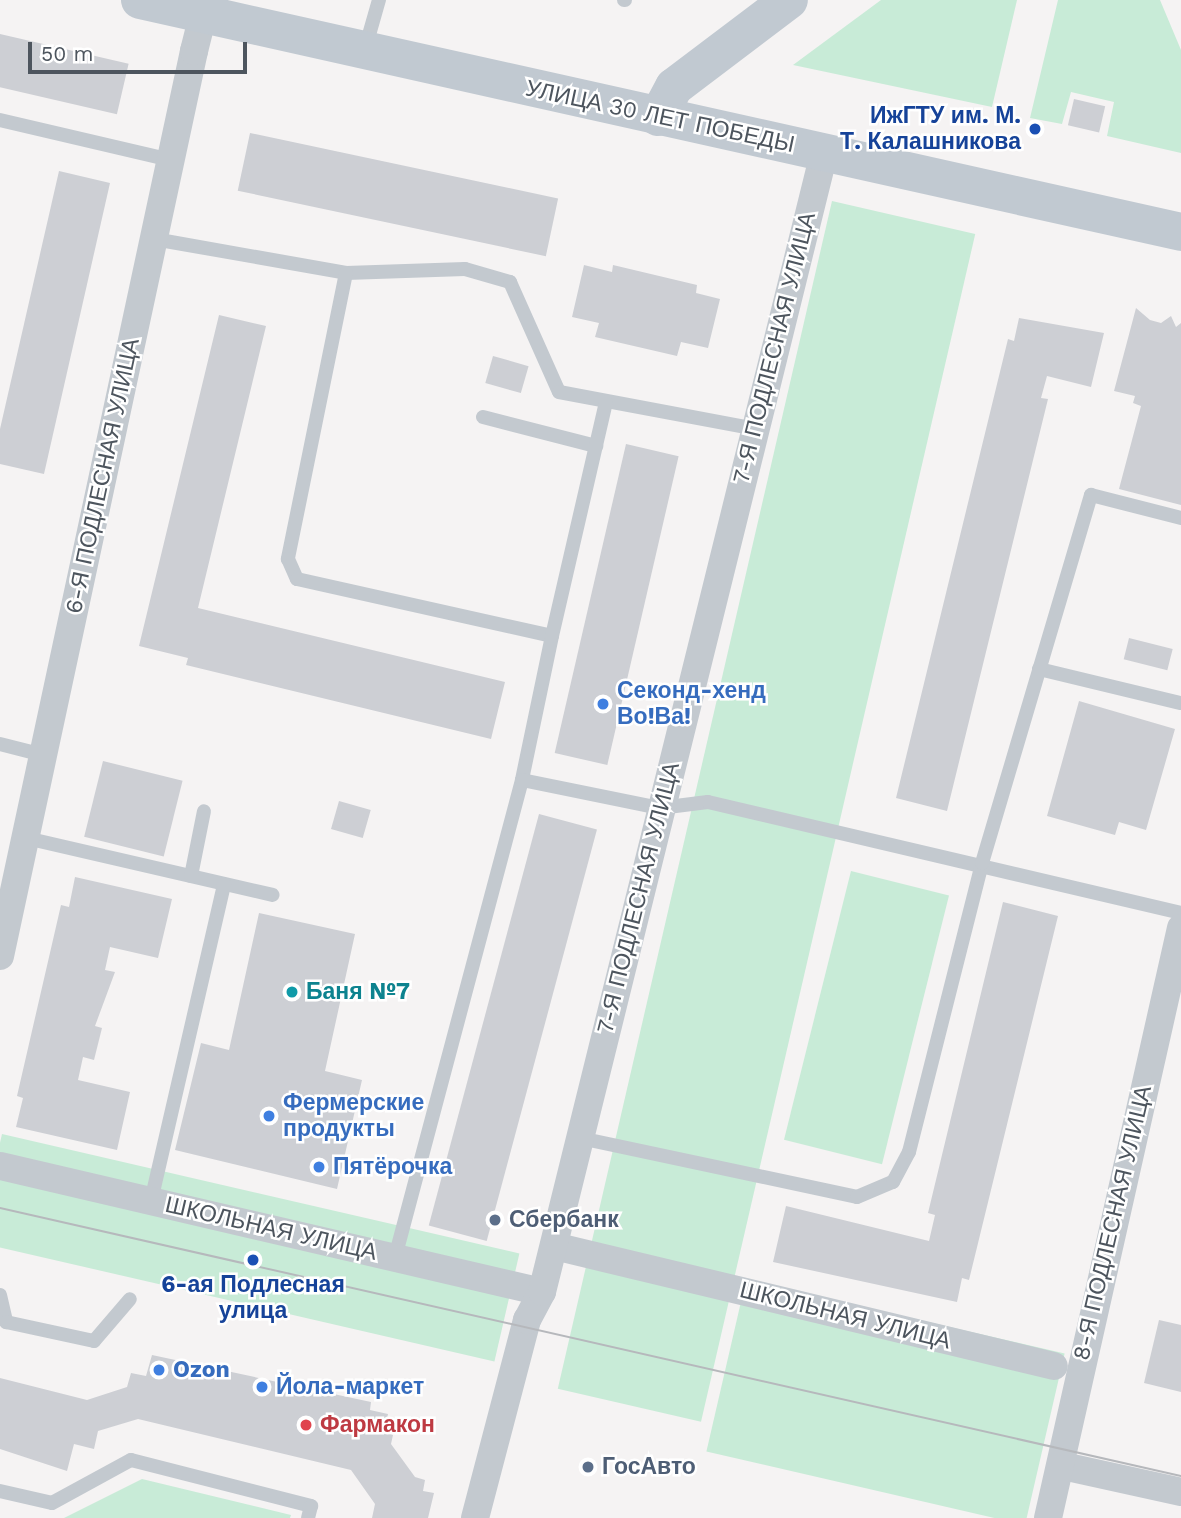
<!DOCTYPE html>
<html>
<head>
<meta charset="utf-8">
<style>
  body { margin:0 }
  #map { position:relative; width:1181px; height:1518px; overflow:hidden; background:#f5f3f3; font-family:"Work Sans",sans-serif }
  div>[style] { position:absolute }
  .green>* { inset:0; background:#c8ebd7; transform-origin:0 0 }
  .building>* { inset:0; background:#cdcfd4; transform-origin:0 0 }
  .lane>* { height:14px; margin:-7px; padding:0 7px; transform-origin:7px; border-radius:7px; background:#c3c9cf }
  .street>* { height:28px; margin:-14px; padding:0 14px; transform-origin:14px; border-radius:14px; background:#c3c9cf }
  .secondary>* { height:38px; margin:-19px; padding:0 19px; transform-origin:19px; border-radius:19px; background:#c1c9d1 }
  .tram>* { height:2px; margin:-1px; padding:0 1px; transform-origin:1px; border-radius:1px; background:#b6b8bc }
  .dots>* { width:19px; height:19px; translate:-50% -50%; box-sizing:border-box; border:4px solid #fff; border-radius:50% }
  span { translate:-50% -50%; white-space:nowrap; text-align:center; line-height:1.15; -webkit-text-stroke:5px #fff; paint-order:stroke }
  .transit-label { font-size:23px; color:#164399; font-weight:700 }
  .right { translate:-100% -50%; text-align:right }
  .street-label { font-size:23px; color:#4d555e }
  .shop-label { font-size:23px; color:#366cbe; font-weight:700 }
  .left { translate:0 -50%; text-align:left }
  .culture-label { font-size:23px; color:#0d838f; font-weight:700 }
  .service-label { font-size:23px; color:#4e5e75; font-weight:700 }
  .health-label { font-size:23px; color:#be3a42; font-weight:700 }
  .scale { position:absolute; left:28px; top:42px; width:219px; height:32px; box-sizing:border-box; border:4px solid #4d555e; border-top:0; padding-left:9px; font-size:21px; line-height:24px; white-space:nowrap; color:#4d555e; -webkit-text-stroke:5px #fff; paint-order:stroke }
</style>
</head>
<body>
<div id="map">
  <div class="green">
    <i style="clip-path:polygon(881px 0,1017px 0,992px 107px,793px 65px)"></i>
    <i style="clip-path:polygon(1058px 0,1160px 0,1181px 50px,1181px 153px,1107px 136px,1114px 102px,1071px 92px,1062px 124px,1030px 118px)"></i>
    <i style="left:832px;top:201px;width:147px;height:1219px;rotate:13deg"></i>
    <i style="left:851px;top:871px;width:101px;height:277px;rotate:14deg"></i>
    <i style="left:2px;top:1134px;width:531px;height:111px;rotate:13deg"></i>
    <i style="left:746px;top:1280px;width:327px;height:176px;rotate:13deg"></i>
    <i style="clip-path:polygon(142px 1479px,291px 1515px,290px 1518px,64px 1518px)"></i>
  </div>
  <div class="building">
    <i style="left:0;top:34px;width:132px;height:52px;rotate:13deg"></i>
    <i style="left:1074px;top:99px;width:32px;height:27px;rotate:13deg"></i>
    <i style="left:250px;top:133px;width:315px;height:59px;rotate:12deg"></i>
    <i style="clip-path:polygon(59px 171px,110px 183px,44px 474px,0 464px,0 429px)"></i>
    <i style="clip-path:polygon(584px 265px,612px 272px,613px 265px,697px 285px,696px 293px,720px 299px,708px 348px,681px 342px,677px 356px,595px 337px,599px 323px,572px 317px)"></i>
    <i style="clip-path:polygon(1136px 308px,1150px 320px,1161px 323px,1171px 316px,1176px 327px,1181px 323px,1181px 505px,1119px 489px,1141px 406px,1133px 403px,1135px 396px,1114px 391px)"></i>
    <i style="clip-path:polygon(219px 315px,266px 326px,198px 608px,505px 682px,491px 739px,186px 665px,188px 658px,139px 646px)"></i>
    <i style="clip-path:polygon(1019px 318px,1104px 333px,1091px 387px,1047px 376px,1041px 398px,1048px 399px,947px 811px,896px 798px,1008px 339px,1014px 341px)"></i>
    <i style="left:493px;top:356px;width:37px;height:28px;rotate:16deg"></i>
    <i style="left:626px;top:444px;width:54px;height:317px;rotate:13deg"></i>
    <i style="left:1129px;top:638px;width:45px;height:22px;rotate:14deg"></i>
    <i style="clip-path:polygon(1079px 701px,1175px 729px,1146px 830px,1119px 822px,1115px 835px,1047px 816px)"></i>
    <i style="left:103px;top:761px;width:82px;height:78px;rotate:14deg"></i>
    <i style="left:339px;top:801px;width:33px;height:29px;rotate:16deg"></i>
    <i style="left:539px;top:814px;width:60px;height:426px;rotate:15deg"></i>
    <i style="clip-path:polygon(75px 877px,172px 899px,158px 958px,110px 947px,105px 970px,115px 972px,95px 1026px,102px 1028px,94px 1060px,83px 1057px,78px 1080px,130px 1092px,117px 1150px,16px 1127px,23px 1098px,17px 1096px,61px 905px,69px 907px)"></i>
    <i style="clip-path:polygon(1003px 902px,1058px 916px,969px 1280px,962px 1278px,957px 1302px,773px 1262px,786px 1206px,929px 1241px,935px 1215px,928px 1213px)"></i>
    <i style="clip-path:polygon(259px 913px,355px 934px,325px 1071px,362px 1080px,337px 1189px,175px 1150px,201px 1043px,229px 1050px)"></i>
    <i style="clip-path:polygon(1159px 1320px,1181px 1325px,1181px 1392px,1144px 1383px)"></i>
    <i style="clip-path:polygon(152px 1355px,371px 1402px,370px 1410px,388px 1414px,384px 1433px,393px 1435px,391px 1444px,415px 1477px,425px 1480px,423px 1491px,434px 1493px,428px 1518px,372px 1518px,375px 1504px,351px 1470px,138px 1419px,98px 1431px,94px 1449px,74px 1444px,67px 1471px,0 1449px,0 1378px,87px 1400px,127px 1387px,131px 1373px,146px 1376px)"></i>
  </div>
  <div class="lane">
    <i style="left:624px;top:0;width:1px"></i>
    <i style="left:365px;top:49px;width:51px;rotate:-74.1deg"></i>
    <i style="left:0;top:120px;width:176px;rotate:13.2deg"></i>
    <i style="left:154px;top:239px;width:195px;rotate:10deg"></i>
    <i style="left:346px;top:273px;width:119px;rotate:-1.9deg"></i>
    <i style="left:465px;top:269px;width:47px;rotate:16.1deg"></i>
    <i style="left:510px;top:282px;width:120px;rotate:66deg"></i>
    <i style="left:559px;top:392px;width:200px;rotate:10.6deg"></i>
    <i style="left:346px;top:273px;width:292px;rotate:101.5deg"></i>
    <i style="left:288px;top:559px;width:22px;rotate:66deg"></i>
    <i style="left:297px;top:579px;width:261px;rotate:12.6deg"></i>
    <i style="left:552px;top:636px;width:147px;rotate:101.8deg"></i>
    <i style="left:522px;top:780px;width:495px;rotate:104.9deg"></i>
    <i style="left:483px;top:417px;width:117px;rotate:14.4deg"></i>
    <i style="left:552px;top:636px;width:240px;rotate:-77deg"></i>
    <i style="left:1039px;top:669px;width:146px;rotate:13.5deg"></i>
    <i style="left:0;top:744px;width:44px;rotate:14.3deg"></i>
    <i style="left:522px;top:780px;width:141px;rotate:11.5deg"></i>
    <i style="left:660px;top:808px;width:48px;rotate:-7.1deg"></i>
    <i style="left:708px;top:802px;width:486px;rotate:13.2deg"></i>
    <i style="left:26px;top:838px;width:253px;rotate:13deg"></i>
    <i style="left:191px;top:876px;width:66px;rotate:-78.7deg"></i>
    <i style="left:580px;top:1138px;width:283px;rotate:12deg"></i>
    <i style="left:857px;top:1197px;width:39px;rotate:-23deg"></i>
    <i style="left:893px;top:1182px;width:34px;rotate:-62deg"></i>
    <i style="left:909px;top:1152px;width:298px;rotate:-75.8deg"></i>
    <i style="left:982px;top:863px;width:384px;rotate:-73.5deg"></i>
    <i style="left:1091px;top:495px;width:93px;rotate:14.3deg"></i>
    <i style="left:151px;top:1201px;width:325px;rotate:-77deg"></i>
    <i style="left:0;top:1295px;width:28px;rotate:77deg"></i>
    <i style="left:6px;top:1322px;width:90px;rotate:12.2deg"></i>
    <i style="left:94px;top:1341px;width:55px;rotate:-49.4deg"></i>
    <i style="left:0;top:1491px;width:53px;rotate:13deg"></i>
    <i style="left:52px;top:1503px;width:90px;rotate:-28.6deg"></i>
    <i style="left:131px;top:1460px;width:186px;rotate:14.3deg"></i>
    <i style="left:311px;top:1506px;width:12px;rotate:104deg"></i>
  </div>
  <div class="street">
    <i style="left:0;top:956px;width:926px;rotate:-77.9deg"></i>
    <i style="left:194px;top:51px;width:37px;rotate:-76deg"></i>
    <i style="left:203px;top:15px;width:18px;rotate:-52deg"></i>
    <i style="left:0;top:1166px;width:556px;rotate:13.09deg"></i>
    <i style="left:554px;top:1246px;width:514px;rotate:13.5deg"></i>
    <i style="left:1063px;top:1466px;width:121px;rotate:12.4deg"></i>
    <i style="left:475px;top:1518px;width:205px;rotate:-75.3deg"></i>
    <i style="left:527px;top:1320px;width:32px;rotate:-62deg"></i>
    <i style="left:542px;top:1292px;width:1173px;rotate:-76.09deg"></i>
    <i style="left:1048px;top:1518px;width:605px;rotate:-77.3deg"></i>
  </div>
  <div class="secondary">
    <i style="left:140px;top:0;width:1067px;rotate:12.56deg"></i>
    <i style="left:658px;top:117px;width:34px;rotate:-62deg"></i>
    <i style="left:674px;top:87px;width:144px;rotate:-37.1deg"></i>
  </div>
  <div class="tram">
    <i style="left:0;top:1208px;width:1211px;rotate:12.79deg"></i>
  </div>
  <div class="dots">
    <i style="left:1035px;top:129px;background:#1a4fb4"></i>
    <i style="left:603px;top:704px;background:#3f7fe0"></i>
    <i style="left:292px;top:992px;background:#0f9aa8"></i>
    <i style="left:269px;top:1116px;background:#3f7fe0"></i>
    <i style="left:319px;top:1167px;background:#3f7fe0"></i>
    <i style="left:495px;top:1220px;background:#5c6f8a"></i>
    <i style="left:253px;top:1260px;background:#1a4fb4"></i>
    <i style="left:159px;top:1370px;background:#3f7fe0"></i>
    <i style="left:262px;top:1387px;background:#3f7fe0"></i>
    <i style="left:306px;top:1425px;background:#e0444e"></i>
    <i style="left:588px;top:1467px;background:#5c6f8a"></i>
  </div>
  <div class="transit-label">
    <span class="right" style="left:1021px;top:129px">ИжГТУ им. М.<br>Т. Калашникова</span>
    <span style="left:253px;top:1298px">6-ая Подлесная<br>улица</span>
  </div>
  <div class="street-label">
    <span style="left:660px;top:117px;rotate:12deg">УЛИЦА 30 ЛЕТ ПОБЕДЫ</span>
    <span style="left:775px;top:348px;rotate:-76deg">7-Я ПОДЛЕСНАЯ УЛИЦА</span>
    <span style="left:103px;top:476px;rotate:-78deg">6-Я ПОДЛЕСНАЯ УЛИЦА</span>
    <span style="left:639px;top:898px;rotate:-76deg">7-Я ПОДЛЕСНАЯ УЛИЦА</span>
    <span style="left:1113px;top:1223px;rotate:-77deg">8-Я ПОДЛЕСНАЯ УЛИЦА</span>
    <span style="left:271px;top:1229px;rotate:13deg">ШКОЛЬНАЯ УЛИЦА</span>
    <span style="left:845px;top:1316px;rotate:14deg">ШКОЛЬНАЯ УЛИЦА</span>
  </div>
  <div class="shop-label">
    <span class="left" style="left:617px;top:704px">Секонд-хенд<br>Во!Ва!</span>
    <span class="left" style="left:283px;top:1116px">Фермерские<br>продукты</span>
    <span class="left" style="left:333px;top:1167px">Пятёрочка</span>
    <span class="left" style="left:173px;top:1370px">Ozon</span>
    <span class="left" style="left:276px;top:1387px">Йола-маркет</span>
  </div>
  <div class="culture-label">
    <span class="left" style="left:306px;top:992px">Баня №7</span>
  </div>
  <div class="service-label">
    <span class="left" style="left:509px;top:1220px">Сбербанк</span>
    <span class="left" style="left:602px;top:1467px">ГосАвто</span>
  </div>
  <div class="health-label">
    <span class="left" style="left:320px;top:1425px">Фармакон</span>
  </div>
  <div class="scale">50 m</div>
</div>
</body>
</html>
